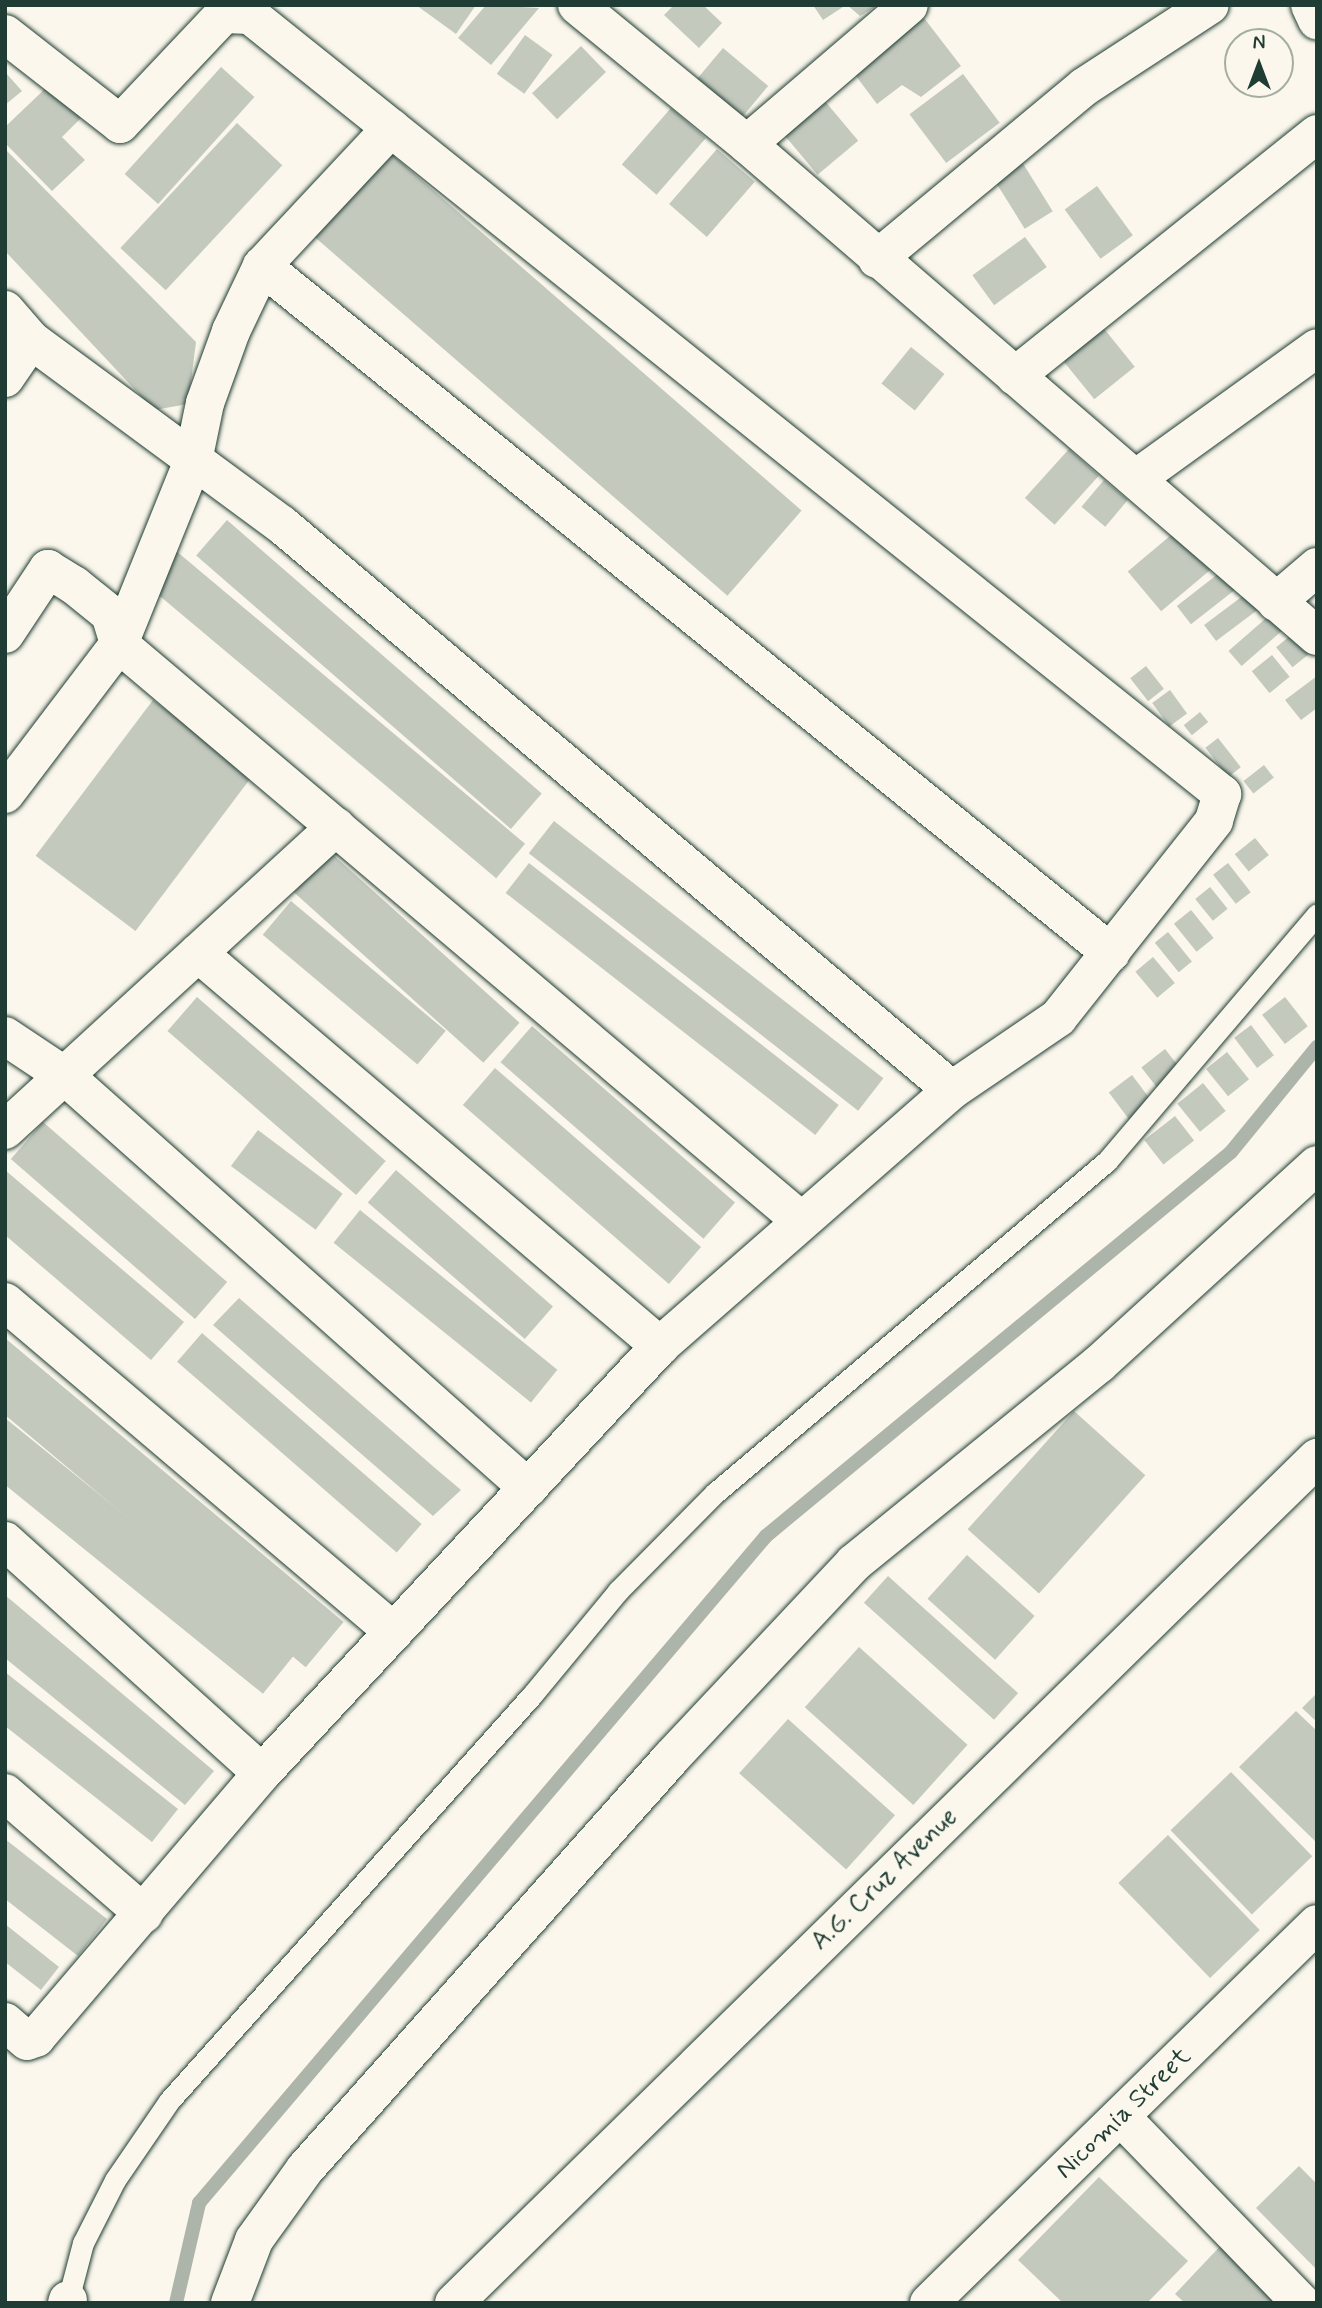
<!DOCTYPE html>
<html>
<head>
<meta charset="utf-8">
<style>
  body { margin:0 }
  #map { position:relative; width:1322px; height:2308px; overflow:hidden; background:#fbf7ec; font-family:Mynerve,sans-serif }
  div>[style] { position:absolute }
  .stream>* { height:14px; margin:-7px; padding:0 7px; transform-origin:7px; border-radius:7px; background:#adb4aa }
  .building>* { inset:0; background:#c4c9be; transform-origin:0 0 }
  .roads { filter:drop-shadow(0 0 2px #1f3d34) drop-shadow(0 0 2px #1f3d34) }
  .service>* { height:21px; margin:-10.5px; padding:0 10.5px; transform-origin:10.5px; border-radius:10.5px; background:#fbf7ec }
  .minor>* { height:38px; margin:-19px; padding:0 19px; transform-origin:19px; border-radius:19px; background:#fbf7ec }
  .tertiary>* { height:38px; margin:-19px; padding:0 19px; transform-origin:19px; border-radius:19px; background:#fbf7ec }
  span { translate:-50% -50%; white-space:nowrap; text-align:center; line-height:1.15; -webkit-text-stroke:5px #fbf7ec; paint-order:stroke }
  .street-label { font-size:26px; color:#1f3d34 }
  .frame { position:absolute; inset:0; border:7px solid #1f3d34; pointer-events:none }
  .north { position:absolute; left:1224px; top:28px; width:70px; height:70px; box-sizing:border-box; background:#fbf7ec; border:2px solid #a3ada2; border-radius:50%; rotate:0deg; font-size:19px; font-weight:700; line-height:28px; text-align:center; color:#1f3d34 }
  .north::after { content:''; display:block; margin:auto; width:24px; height:32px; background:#1f3d34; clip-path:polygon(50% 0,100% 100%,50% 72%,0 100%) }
</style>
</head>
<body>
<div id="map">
  <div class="stream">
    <i style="left:176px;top:2303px;width:103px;rotate:-77deg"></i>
    <i style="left:199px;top:2203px;width:875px;rotate:-49.63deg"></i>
    <i style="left:766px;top:1536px;width:603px;rotate:-39.55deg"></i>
    <i style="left:1231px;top:1152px;width:136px;rotate:-50.7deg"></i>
  </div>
  <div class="building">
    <i style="clip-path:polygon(416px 5px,476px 5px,456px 34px)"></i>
    <i style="clip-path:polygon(486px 5px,539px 8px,491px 65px,458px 38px)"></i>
    <i style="clip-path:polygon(674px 5px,703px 5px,722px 23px,699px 48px,664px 15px)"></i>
    <i style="clip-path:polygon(813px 5px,846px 5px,823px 20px)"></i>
    <i style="clip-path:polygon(847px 5px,878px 5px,860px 16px)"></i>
    <i style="clip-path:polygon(924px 18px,961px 66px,921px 97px,902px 85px,877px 104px,853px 72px)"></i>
    <i style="left:525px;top:35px;width:34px;height:48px;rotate:36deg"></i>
    <i style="left:581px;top:46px;width:36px;height:68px;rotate:46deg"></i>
    <i style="left:723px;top:48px;width:59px;height:48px;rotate:40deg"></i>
    <i style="left:221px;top:67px;width:45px;height:144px;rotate:42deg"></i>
    <i style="clip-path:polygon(5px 72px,22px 91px,5px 105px)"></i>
    <i style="left:963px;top:74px;width:61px;height:67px;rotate:53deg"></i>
    <i style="clip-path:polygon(49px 85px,81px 118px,62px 137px,85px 160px,52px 191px,5px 143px,5px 127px)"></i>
    <i style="left:819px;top:94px;width:61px;height:53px;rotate:50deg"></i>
    <i style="left:671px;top:108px;width:46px;height:75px;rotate:41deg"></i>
    <i style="left:237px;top:123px;width:62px;height:171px;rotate:43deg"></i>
    <i style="clip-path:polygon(5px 149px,196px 342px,188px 404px,154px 410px,5px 251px)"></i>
    <i style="left:717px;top:149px;width:50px;height:73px;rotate:41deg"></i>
    <i style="left:388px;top:151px;width:548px;height:113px;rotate:41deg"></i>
    <i style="left:1022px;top:162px;width:58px;height:33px;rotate:58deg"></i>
    <i style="left:1097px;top:186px;width:61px;height:40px;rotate:54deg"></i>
    <i style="left:1025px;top:237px;width:37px;height:65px;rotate:54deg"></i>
    <i style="left:1097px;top:320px;width:60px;height:52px;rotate:51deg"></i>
    <i style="left:911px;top:347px;width:43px;height:47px;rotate:39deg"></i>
    <i style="left:1069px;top:449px;width:40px;height:66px;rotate:42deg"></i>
    <i style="left:1104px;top:480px;width:31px;height:35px;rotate:40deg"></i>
    <i style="left:227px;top:520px;width:417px;height:47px;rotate:41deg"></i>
    <i style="left:1189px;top:520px;width:52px;height:80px;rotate:50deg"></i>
    <i style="left:175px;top:550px;width:457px;height:45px;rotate:40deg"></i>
    <i style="left:1232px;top:563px;width:23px;height:70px;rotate:52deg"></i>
    <i style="left:1252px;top:589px;width:20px;height:60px;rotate:53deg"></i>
    <i style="left:1279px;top:607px;width:20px;height:67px;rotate:49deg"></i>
    <i style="left:1301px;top:627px;width:26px;height:32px;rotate:51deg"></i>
    <i style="left:1272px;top:655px;width:28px;height:26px;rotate:51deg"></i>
    <i style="left:1146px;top:666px;width:29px;height:20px;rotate:52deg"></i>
    <i style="clip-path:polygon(1317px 676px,1317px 708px,1301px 720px,1285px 700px)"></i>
    <i style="left:1170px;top:690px;width:29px;height:22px;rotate:54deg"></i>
    <i style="left:153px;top:700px;width:125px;height:195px;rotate:37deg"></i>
    <i style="left:1200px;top:712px;width:13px;height:21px;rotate:51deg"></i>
    <i style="left:1218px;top:738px;width:37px;height:16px;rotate:52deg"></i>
    <i style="left:1264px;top:765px;width:16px;height:26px;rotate:52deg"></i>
    <i style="left:554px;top:821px;width:418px;height:41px;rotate:38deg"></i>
    <i style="left:1255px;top:838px;width:22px;height:26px;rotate:51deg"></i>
    <i style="left:330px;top:852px;width:255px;height:54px;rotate:42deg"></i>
    <i style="left:529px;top:863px;width:393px;height:38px;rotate:38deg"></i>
    <i style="left:1228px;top:863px;width:37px;height:19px;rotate:52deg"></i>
    <i style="left:1210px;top:887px;width:28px;height:19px;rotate:51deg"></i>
    <i style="left:291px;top:901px;width:202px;height:44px;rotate:40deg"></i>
    <i style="left:1191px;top:910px;width:36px;height:22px;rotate:51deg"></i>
    <i style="left:1168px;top:932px;width:38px;height:17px;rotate:51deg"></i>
    <i style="left:1153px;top:957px;width:34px;height:23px;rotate:50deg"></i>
    <i style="left:197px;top:997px;width:250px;height:45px;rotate:41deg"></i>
    <i style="left:1285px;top:997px;width:37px;height:29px;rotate:52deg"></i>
    <i style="left:1251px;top:1025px;width:38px;height:21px;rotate:53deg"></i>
    <i style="left:532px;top:1026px;width:269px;height:48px;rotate:41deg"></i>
    <i style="left:1165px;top:1049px;width:42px;height:30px;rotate:52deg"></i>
    <i style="left:1227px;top:1052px;width:35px;height:27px;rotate:51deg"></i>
    <i style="left:495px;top:1068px;width:273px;height:49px;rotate:41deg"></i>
    <i style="left:1132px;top:1075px;width:41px;height:29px;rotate:53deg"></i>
    <i style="left:1203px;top:1083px;width:36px;height:33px;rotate:51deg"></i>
    <i style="left:1175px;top:1116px;width:31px;height:39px;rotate:52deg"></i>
    <i style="left:43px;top:1122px;width:244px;height:49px;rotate:41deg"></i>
    <i style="left:258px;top:1130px;width:106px;height:45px;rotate:37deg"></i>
    <i style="clip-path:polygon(5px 1170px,184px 1322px,151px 1360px,5px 1235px)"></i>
    <i style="left:396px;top:1170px;width:208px;height:43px;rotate:41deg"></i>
    <i style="left:360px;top:1210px;width:254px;height:42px;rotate:39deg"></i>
    <i style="clip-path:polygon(239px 1298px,435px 1468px,461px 1490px,433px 1516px,262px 1368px,213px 1325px)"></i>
    <i style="left:202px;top:1333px;width:291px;height:38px;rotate:41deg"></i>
    <i style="left:5px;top:1338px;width:442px;height:59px;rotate:40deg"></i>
    <i style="left:1074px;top:1411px;width:96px;height:159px;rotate:42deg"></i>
    <i style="left:5px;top:1418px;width:374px;height:52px;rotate:39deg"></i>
    <i style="left:967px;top:1555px;width:91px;height:59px;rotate:42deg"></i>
    <i style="left:888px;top:1576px;width:175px;height:36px;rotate:42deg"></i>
    <i style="clip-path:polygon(5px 1595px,214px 1771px,185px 1805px,5px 1658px)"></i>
    <i style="left:859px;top:1647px;width:146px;height:81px;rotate:42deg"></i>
    <i style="clip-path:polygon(5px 1672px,178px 1809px,152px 1842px,5px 1726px)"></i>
    <i style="clip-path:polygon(1317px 1693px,1317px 1722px,1302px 1708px)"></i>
    <i style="clip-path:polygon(1296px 1711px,1317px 1731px,1317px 1843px,1239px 1767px)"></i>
    <i style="left:788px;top:1719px;width:144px;height:73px;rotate:42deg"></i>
    <i style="left:1231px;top:1772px;width:117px;height:84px;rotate:46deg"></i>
    <i style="left:1168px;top:1835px;width:132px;height:69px;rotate:46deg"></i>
    <i style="clip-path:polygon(5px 1839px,107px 1919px,78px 1956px,5px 1899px)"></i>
    <i style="clip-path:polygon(5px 1924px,59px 1967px,41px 1990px,5px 1962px)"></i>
    <i style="clip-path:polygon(1299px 2166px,1317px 2184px,1317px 2270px,1256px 2208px)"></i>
    <i style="clip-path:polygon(1099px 2177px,1188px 2261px,1147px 2303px,1063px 2303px,1018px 2260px)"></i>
    <i style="clip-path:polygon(1226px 2240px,1282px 2303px,1185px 2303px,1175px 2294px)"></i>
  </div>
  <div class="roads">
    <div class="service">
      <i style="left:68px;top:2300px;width:59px;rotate:-75.3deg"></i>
      <i style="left:83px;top:2243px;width:71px;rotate:-63.1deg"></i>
      <i style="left:115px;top:2180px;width:96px;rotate:-55.6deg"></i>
      <i style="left:169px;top:2101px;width:545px;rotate:-48.2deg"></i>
      <i style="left:532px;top:1695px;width:135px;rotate:-50.4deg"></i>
      <i style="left:618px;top:1591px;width:138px;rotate:-45.3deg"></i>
      <i style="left:715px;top:1493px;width:514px;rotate:-40.26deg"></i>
      <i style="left:1107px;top:1161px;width:324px;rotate:-49.6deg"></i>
    </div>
    <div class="minor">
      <i style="left:577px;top:5px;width:220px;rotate:39.3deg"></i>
      <i style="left:747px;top:144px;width:753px;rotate:40.8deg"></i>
      <i style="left:1310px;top:5px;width:17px;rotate:65deg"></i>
      <i style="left:5px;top:34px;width:146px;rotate:38deg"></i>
      <i style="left:120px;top:124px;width:151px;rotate:-46.6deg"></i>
      <i style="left:224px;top:14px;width:26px;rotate:2deg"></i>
      <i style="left:250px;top:15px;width:1246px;rotate:38.71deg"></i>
      <i style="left:1222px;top:794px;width:28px;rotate:107deg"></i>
      <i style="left:1214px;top:821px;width:251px;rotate:128.4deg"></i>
      <i style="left:1058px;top:1018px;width:128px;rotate:145.8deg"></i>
      <i style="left:952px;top:1090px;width:388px;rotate:138.8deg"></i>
      <i style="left:660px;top:1346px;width:584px;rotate:132.99deg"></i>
      <i style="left:262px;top:1773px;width:348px;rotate:130.5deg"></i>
      <i style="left:36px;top:2038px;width:9px;rotate:162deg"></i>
      <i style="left:27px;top:2041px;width:29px;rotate:-139deg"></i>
      <i style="left:747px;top:144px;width:213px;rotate:-40.6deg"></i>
      <i style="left:877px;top:259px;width:269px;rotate:-39.7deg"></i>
      <i style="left:1084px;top:87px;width:150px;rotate:-33.1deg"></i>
      <i style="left:262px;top:266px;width:1092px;rotate:38.98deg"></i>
      <i style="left:5px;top:310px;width:40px;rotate:49deg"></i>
      <i style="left:31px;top:340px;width:312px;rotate:36.4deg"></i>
      <i style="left:282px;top:525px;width:876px;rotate:40.14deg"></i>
      <i style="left:1015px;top:376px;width:387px;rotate:-38.7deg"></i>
      <i style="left:5px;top:378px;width:46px;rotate:-55.6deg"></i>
      <i style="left:1137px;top:478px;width:222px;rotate:-35.8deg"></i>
      <i style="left:1276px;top:602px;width:54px;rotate:-40.5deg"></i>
      <i style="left:5px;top:634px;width:78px;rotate:-56.5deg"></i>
      <i style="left:48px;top:569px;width:31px;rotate:32deg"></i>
      <i style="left:74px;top:585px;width:46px;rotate:38.9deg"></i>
      <i style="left:110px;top:614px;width:31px;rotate:73deg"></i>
      <i style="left:119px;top:644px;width:891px;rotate:40.22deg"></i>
      <i style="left:5px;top:794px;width:188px;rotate:-52.8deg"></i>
      <i style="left:119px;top:644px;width:197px;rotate:-68deg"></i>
      <i style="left:193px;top:461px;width:59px;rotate:-78.3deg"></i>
      <i style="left:205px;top:403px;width:77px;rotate:-70.1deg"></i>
      <i style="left:231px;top:331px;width:72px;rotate:-64.5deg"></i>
      <i style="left:262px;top:266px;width:189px;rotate:-46.9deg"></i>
      <i style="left:198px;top:953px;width:607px;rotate:40.39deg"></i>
      <i style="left:5px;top:1036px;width:72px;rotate:33.7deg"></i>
      <i style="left:65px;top:1076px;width:620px;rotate:41.66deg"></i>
      <i style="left:5px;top:1130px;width:449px;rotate:-42.5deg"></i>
      <i style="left:5px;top:1302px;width:510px;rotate:40.31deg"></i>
      <i style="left:5px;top:1541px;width:346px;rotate:42.1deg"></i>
      <i style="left:5px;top:1793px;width:184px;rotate:41deg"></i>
      <i style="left:1121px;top:2117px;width:259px;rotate:45.9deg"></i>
      <i style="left:67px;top:2303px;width:3px;rotate:-72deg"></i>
      <i style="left:454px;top:2303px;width:1208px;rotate:-44.4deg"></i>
      <i style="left:929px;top:2303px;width:542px;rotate:-44.33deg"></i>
    </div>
    <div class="tertiary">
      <i style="left:230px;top:2303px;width:67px;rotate:-69.1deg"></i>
      <i style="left:254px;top:2240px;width:87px;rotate:-54.3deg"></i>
      <i style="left:305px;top:2169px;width:550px;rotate:-48.31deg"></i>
      <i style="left:671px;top:1758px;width:267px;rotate:-46.8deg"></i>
      <i style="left:854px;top:1563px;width:316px;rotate:-39.1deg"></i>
      <i style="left:1099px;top:1364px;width:295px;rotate:-42.4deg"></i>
    </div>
  </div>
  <div class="street-label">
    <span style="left:885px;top:1880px;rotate:-44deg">A.G. Cruz Avenue</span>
    <span style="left:1124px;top:2114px;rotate:-44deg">Nicomia Street</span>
  </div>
  <div class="frame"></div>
  <div class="north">N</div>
</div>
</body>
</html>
